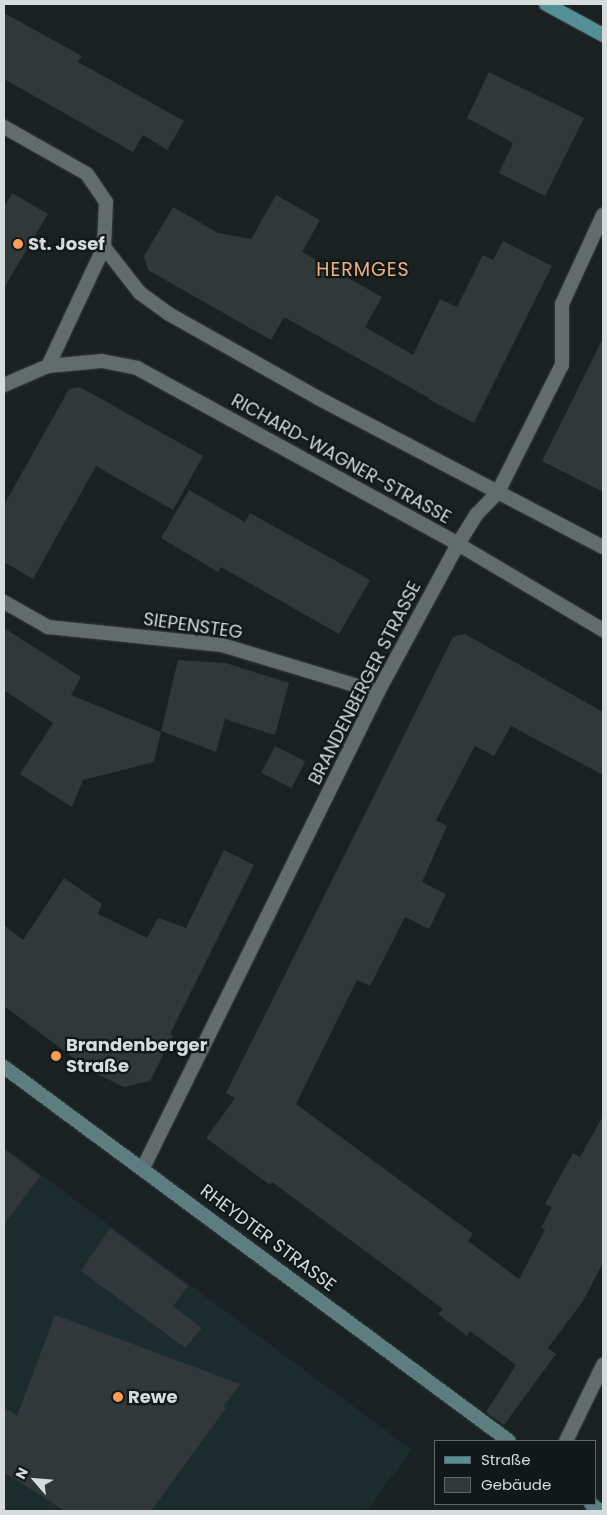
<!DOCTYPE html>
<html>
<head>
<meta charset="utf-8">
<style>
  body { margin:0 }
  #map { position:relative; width:607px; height:1515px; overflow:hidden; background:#1a2122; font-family:Poppins,sans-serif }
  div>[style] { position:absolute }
  .built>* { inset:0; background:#1c2c2d }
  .building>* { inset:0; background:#303839; transform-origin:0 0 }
  .roads { filter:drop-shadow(0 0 1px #373d3e) drop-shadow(0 0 1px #373d3e) }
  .minor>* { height:14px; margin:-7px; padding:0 7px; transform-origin:7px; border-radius:7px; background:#636c6d }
  .secondary>* { height:14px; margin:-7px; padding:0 7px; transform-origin:7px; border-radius:7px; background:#5c7e81 }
  .primary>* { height:14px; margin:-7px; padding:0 7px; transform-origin:7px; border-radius:7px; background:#548f96 }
  .dots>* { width:14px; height:14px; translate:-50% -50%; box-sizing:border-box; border:2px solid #111819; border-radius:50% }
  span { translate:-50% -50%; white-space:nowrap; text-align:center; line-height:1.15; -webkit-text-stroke:4.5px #111819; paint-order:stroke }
  .poi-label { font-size:18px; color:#d6dbdb; font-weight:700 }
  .left { translate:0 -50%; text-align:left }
  .street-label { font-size:18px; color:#d6dbdb }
  .neighbourhood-label { font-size:19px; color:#f1ae80; letter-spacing:1px }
  .frame { position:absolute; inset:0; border:5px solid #d6dbdb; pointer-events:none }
  .legend { position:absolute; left:434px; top:1440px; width:162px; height:65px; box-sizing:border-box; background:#111819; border:1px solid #606667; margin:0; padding:6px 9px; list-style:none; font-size:15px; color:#d6dbdb }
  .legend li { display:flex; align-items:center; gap:10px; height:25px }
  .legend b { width:25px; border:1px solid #606667 }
  .north { position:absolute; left:10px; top:1455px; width:50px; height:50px; -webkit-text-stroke:4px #111819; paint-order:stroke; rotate:297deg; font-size:14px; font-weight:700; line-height:20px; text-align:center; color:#d6dbdb }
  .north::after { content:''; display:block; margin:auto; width:18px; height:22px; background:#d6dbdb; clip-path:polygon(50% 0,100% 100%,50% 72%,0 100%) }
</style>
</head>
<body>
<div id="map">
  <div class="built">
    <i style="clip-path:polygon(4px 1147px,412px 1450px,366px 1511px,4px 1511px)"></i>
  </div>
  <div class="building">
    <i style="clip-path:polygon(4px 13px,82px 56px,78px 62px,184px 121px,167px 150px,143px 135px,133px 152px,4px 79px)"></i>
    <i style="clip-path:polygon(489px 72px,584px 118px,545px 196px,499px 173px,513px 143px,467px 118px)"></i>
    <i style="clip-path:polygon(12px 193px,48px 214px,4px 288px,4px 207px)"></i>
    <i style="clip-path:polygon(276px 195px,320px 220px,302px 252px,382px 297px,365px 327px,413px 355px,440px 299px,457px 307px,483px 255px,493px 260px,503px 241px,552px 266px,474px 423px,428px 399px,429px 398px,284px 317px,271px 340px,148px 270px,144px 256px,173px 207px,218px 233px,251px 239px)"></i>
    <i style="clip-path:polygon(603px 338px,603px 492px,542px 461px)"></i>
    <i style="clip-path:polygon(80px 387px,203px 456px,173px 510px,96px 466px,33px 579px,4px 562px,4px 505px,69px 389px)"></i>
    <i style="clip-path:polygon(189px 490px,245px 522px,250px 513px,370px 580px,339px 634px,221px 567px,218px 572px,161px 538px)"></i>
    <i style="clip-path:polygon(4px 628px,81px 677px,71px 695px,161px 732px,154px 762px,83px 780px,72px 807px,20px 774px,53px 723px,4px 690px)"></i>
    <i style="clip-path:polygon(465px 634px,603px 712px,603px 775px,511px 726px,494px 756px,475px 746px,436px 820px,447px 826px,422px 882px,446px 894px,429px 929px,405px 917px,370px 986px,357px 980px,296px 1104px,473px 1234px,468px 1241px,519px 1279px,545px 1230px,541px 1228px,552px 1207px,545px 1204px,573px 1153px,580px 1157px,603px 1116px,603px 1263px,583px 1301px,548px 1348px,556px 1354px,504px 1425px,486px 1412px,516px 1365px,470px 1331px,467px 1336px,438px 1314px,443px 1309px,403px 1279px,272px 1182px,270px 1185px,206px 1138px,235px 1098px,226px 1093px,453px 637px)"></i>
    <i style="clip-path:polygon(178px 660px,226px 663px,289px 683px,275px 735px,225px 719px,216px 752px,161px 731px)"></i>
    <i style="left:275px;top:746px;width:34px;height:30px;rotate:27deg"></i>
    <i style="clip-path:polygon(224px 850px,254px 865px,170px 1034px,173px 1035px,150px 1081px,124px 1087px,91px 1071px,4px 1006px,4px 925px,23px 940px,64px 878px,102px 904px,98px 914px,147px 938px,158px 918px,186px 928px)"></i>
    <i style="clip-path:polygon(4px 1149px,40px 1176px,4px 1225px)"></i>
    <i style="clip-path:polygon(110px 1228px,188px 1286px,173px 1306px,202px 1328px,185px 1348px,81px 1271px)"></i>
    <i style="clip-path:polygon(55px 1315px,240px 1384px,224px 1406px,226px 1408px,151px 1511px,65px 1511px,4px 1472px,4px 1407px,17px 1416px)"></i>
  </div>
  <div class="roads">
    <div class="minor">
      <i style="left:4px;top:127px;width:95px;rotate:29.5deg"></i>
      <i style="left:87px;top:174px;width:34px;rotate:56deg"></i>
      <i style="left:106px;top:202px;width:45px;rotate:92.5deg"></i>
      <i style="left:104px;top:247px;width:132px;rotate:115.2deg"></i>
      <i style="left:104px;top:247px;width:58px;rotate:52deg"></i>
      <i style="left:140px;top:293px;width:36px;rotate:36deg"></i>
      <i style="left:169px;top:314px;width:171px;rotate:29.4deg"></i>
      <i style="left:318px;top:398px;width:322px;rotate:27.6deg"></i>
      <i style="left:4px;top:385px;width:48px;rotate:-23.4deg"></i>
      <i style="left:48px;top:366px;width:54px;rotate:-5.3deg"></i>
      <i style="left:102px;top:361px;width:36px;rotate:11deg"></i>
      <i style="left:137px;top:368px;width:366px;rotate:28.7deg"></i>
      <i style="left:458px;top:544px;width:169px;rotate:30.7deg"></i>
      <i style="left:4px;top:602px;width:51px;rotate:29.6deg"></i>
      <i style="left:48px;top:627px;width:175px;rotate:5.9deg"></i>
      <i style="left:222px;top:645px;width:163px;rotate:16.8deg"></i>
      <i style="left:143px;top:1168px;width:531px;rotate:-63.72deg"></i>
      <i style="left:378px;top:692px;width:168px;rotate:-61.6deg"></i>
      <i style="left:458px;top:544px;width:36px;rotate:-58deg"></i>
      <i style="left:477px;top:514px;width:30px;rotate:-46deg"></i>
      <i style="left:498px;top:492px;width:142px;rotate:-63.3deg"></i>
      <i style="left:562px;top:365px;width:61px;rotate:-90deg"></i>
      <i style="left:562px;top:304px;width:98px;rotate:-65.3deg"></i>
      <i style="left:566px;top:1441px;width:85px;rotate:-64deg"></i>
    </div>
    <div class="secondary">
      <i style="left:4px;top:1067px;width:628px;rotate:36.52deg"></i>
      <i style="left:591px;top:1504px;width:11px;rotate:38deg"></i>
    </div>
    <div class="primary">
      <i style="left:546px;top:4px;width:65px;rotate:28.5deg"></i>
    </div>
  </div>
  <div class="dots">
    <i style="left:18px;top:244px;background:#fd9c56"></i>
    <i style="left:56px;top:1056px;background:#fd9c56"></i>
    <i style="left:118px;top:1397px;background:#fd9c56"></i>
  </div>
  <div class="poi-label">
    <span class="left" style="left:28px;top:244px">St. Josef</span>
    <span class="left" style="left:66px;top:1056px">Brandenberger<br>Straße</span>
    <span class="left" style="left:128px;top:1397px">Rewe</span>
  </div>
  <div class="street-label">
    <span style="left:341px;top:459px;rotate:29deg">RICHARD-WAGNER-STRASSE</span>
    <span style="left:193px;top:626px;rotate:8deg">SIEPENSTEG</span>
    <span style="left:365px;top:683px;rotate:-63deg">BRANDENBERGER STRASSE</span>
    <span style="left:268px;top:1238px;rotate:37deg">RHEYDTER STRASSE</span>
  </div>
  <div class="neighbourhood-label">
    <span style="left:363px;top:270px">HERMGES</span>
  </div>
  <div class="frame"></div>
  <ul class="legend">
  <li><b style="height:6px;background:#548f96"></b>Straße</li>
  <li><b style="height:14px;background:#303839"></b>Gebäude</li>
  </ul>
  <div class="north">N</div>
</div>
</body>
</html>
